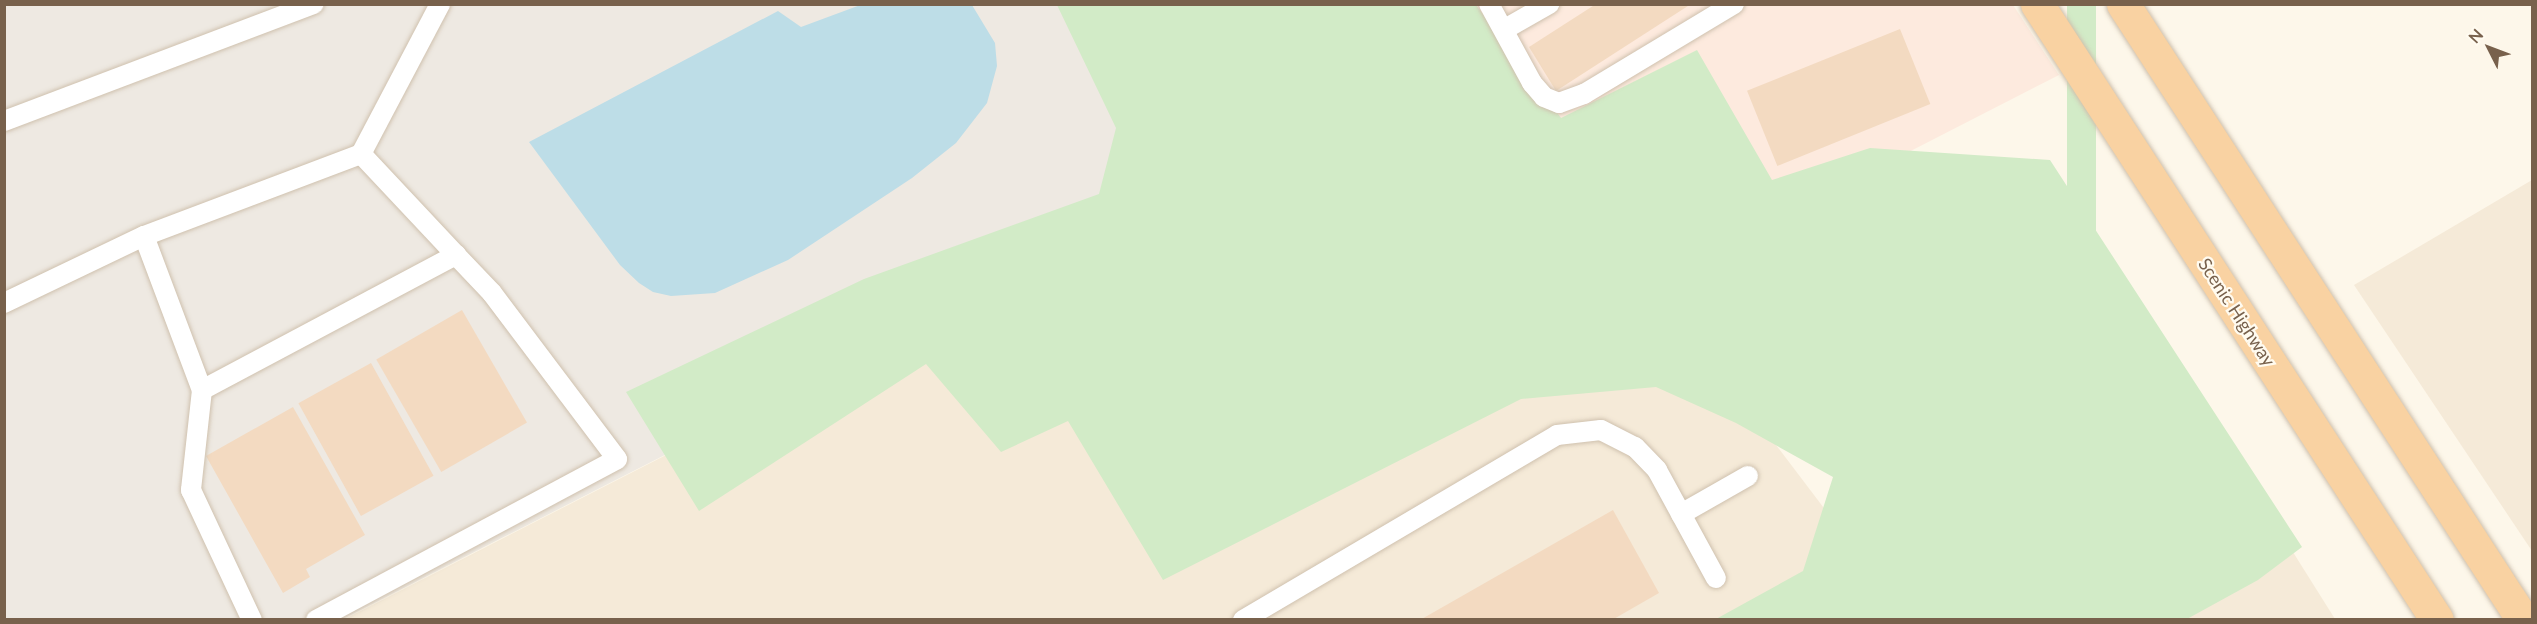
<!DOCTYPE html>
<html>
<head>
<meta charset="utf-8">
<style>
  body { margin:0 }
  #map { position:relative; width:2537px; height:624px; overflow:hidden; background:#fdf7ea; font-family:Lato,sans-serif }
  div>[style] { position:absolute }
  .residential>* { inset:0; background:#f5ead8 }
  .commercial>* { inset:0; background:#fdeade }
  .industrial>* { inset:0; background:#eee9e2 }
  .green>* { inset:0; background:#d2ebc7; transform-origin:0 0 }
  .water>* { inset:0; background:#bddde7 }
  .building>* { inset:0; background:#f3dac1; transform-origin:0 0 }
  .roads { filter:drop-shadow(0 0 2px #cfc1ae) drop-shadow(0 0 2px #cfc1ae) }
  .service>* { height:20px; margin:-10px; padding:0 10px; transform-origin:10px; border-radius:10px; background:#fff }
  .trunk>* { height:33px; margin:-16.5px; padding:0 16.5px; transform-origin:16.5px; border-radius:16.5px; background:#f9d2a2 }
  span { translate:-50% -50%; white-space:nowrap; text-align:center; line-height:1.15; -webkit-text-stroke:4.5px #fffbf0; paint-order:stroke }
  .street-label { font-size:18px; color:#78614c }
  .frame { position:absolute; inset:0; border:6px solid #78614c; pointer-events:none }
  .north { position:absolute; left:2459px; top:18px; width:60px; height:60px; -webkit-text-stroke:4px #fffbf0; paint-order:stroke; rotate:312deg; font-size:16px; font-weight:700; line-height:24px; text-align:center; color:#78614c }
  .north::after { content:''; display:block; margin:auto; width:21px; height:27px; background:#78614c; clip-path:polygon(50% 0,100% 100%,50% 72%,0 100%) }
</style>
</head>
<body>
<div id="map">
  <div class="residential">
    <i style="clip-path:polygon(1482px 57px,1908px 619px,343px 620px,1165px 200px)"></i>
    <i style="clip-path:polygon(2532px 180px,2532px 551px,2354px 285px)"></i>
    <i style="clip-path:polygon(2286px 541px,2335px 619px,2166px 620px)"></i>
  </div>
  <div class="commercial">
    <i style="clip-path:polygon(1455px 5px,2013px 5px,2059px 75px,1653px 283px)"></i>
  </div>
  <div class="industrial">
    <i style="clip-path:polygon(4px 5px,1075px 5px,1165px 200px,343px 619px,5px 619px)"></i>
  </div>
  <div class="green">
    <i style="clip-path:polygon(1057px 5px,1476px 5px,1561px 118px,1697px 50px,1772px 180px,1870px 148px,2050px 160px,2302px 547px,2258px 580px,2187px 619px,1716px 619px,1803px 571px,1833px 477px,1736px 423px,1656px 387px,1521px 399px,1163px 580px,1068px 421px,1001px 452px,926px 364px,699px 511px,626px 392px,864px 279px,1099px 194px,1116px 128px)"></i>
    <i style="left:2067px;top:5px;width:29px;height:733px"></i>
  </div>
  <div class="water">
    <i style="clip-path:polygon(863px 4px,972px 5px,995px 43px,997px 66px,987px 103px,956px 143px,912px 178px,788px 260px,715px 293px,671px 296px,653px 292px,639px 283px,620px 265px,529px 142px,778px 11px,801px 27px)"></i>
  </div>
  <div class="building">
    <i style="clip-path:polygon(1596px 4px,1691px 4px,1556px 91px,1529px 47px)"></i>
    <i style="left:1900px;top:29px;width:81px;height:165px;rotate:68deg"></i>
    <i style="left:462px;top:310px;width:130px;height:99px;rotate:60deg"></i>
    <i style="left:371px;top:363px;width:129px;height:83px;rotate:61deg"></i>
    <i style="clip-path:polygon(293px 407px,365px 535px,306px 569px,310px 577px,283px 593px,206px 456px)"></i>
    <i style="clip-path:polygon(1613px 510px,1659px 593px,1612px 620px,1420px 620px)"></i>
  </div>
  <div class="roads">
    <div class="service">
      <i style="left:1489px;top:4px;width:90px;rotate:61.4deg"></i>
      <i style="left:1532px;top:83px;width:18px;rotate:49deg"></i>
      <i style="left:1544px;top:97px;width:16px;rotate:22deg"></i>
      <i style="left:1559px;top:103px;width:27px;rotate:-20deg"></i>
      <i style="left:1584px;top:94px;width:175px;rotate:-31deg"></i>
      <i style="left:1505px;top:29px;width:51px;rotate:-29.6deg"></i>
      <i style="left:4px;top:121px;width:331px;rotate:-20.7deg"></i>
      <i style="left:144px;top:236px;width:165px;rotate:69.4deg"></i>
      <i style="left:202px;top:390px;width:288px;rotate:-28deg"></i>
      <i style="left:456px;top:255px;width:139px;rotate:-133.2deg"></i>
      <i style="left:4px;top:303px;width:155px;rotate:-25.6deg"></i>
      <i style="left:144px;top:236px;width:232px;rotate:-20.7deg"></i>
      <i style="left:361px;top:154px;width:170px;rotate:-62.2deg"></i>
      <i style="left:202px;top:390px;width:101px;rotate:96.3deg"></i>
      <i style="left:191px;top:490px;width:144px;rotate:64.9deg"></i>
      <i style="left:1681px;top:514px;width:77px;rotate:-29.6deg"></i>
      <i style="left:316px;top:620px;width:341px;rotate:-28.1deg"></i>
      <i style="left:617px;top:459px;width:208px;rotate:-127deg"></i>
      <i style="left:492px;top:293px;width:52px;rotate:-133.5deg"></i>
      <i style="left:1243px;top:620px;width:364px;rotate:-30.5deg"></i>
      <i style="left:1557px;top:435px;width:44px;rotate:-6.5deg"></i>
      <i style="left:1601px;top:430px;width:38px;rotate:27deg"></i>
      <i style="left:1635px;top:447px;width:32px;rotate:46deg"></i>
      <i style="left:1657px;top:470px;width:123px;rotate:61.4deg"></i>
    </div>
    <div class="trunk">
      <i style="left:2037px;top:4px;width:734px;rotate:57deg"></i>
      <i style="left:2123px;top:4px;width:734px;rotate:57deg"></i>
    </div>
  </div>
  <div class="street-label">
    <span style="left:2237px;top:312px;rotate:57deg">Scenic Highway</span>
  </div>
  <div class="frame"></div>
  <div class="north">N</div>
</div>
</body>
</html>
